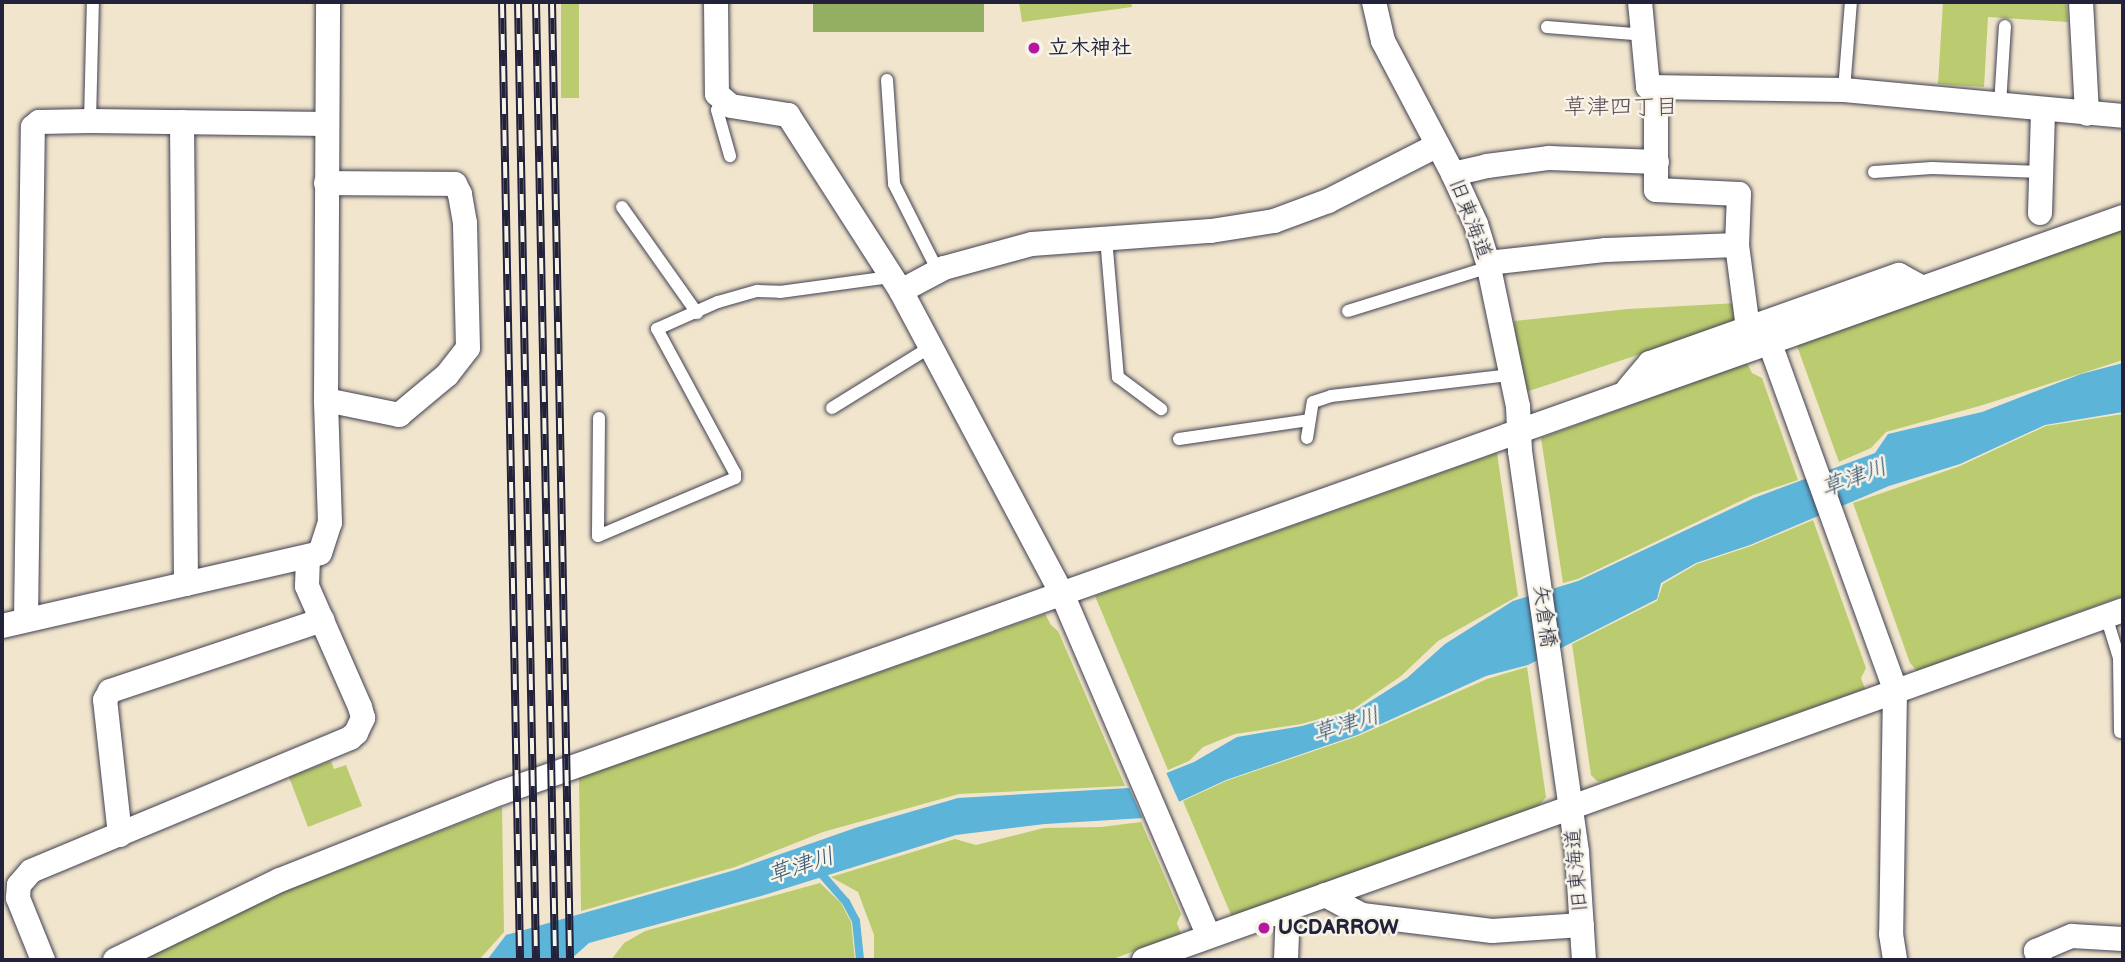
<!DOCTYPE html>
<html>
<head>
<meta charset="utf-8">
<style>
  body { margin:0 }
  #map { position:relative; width:2125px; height:962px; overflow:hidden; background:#f1e6cd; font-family:"Balsamiq Sans","Klee One",sans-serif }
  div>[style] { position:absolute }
  .green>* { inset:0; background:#bacc6f; transform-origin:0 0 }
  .forest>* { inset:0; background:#93b062; transform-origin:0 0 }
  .water>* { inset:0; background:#5cb4d9 }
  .pier>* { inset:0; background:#f1e6cd; transform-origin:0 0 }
  .stream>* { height:8px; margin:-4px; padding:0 4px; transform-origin:4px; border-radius:4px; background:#5cb4d9 }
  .roads { filter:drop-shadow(0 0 2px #413f51) drop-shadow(0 0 2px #413f51) }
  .lane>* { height:12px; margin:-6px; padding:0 6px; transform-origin:6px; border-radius:6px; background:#fff }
  .street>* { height:24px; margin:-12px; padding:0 12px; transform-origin:12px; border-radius:12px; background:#fff }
  .rail>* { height:8px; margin-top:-4px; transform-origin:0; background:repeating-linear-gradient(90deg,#f7f3e8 0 16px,#22223b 0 32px); box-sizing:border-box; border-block:2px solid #22223b }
  .dots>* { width:19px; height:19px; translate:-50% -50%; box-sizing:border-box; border:4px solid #f7f3e8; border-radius:50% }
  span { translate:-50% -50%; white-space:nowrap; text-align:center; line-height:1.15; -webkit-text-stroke:5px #f7f3e8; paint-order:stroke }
  .poi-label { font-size:21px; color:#22223b; font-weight:700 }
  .left { translate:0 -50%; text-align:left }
  .street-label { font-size:21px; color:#22223b }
  .neighbourhood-label { font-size:23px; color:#5c4c53 }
  .water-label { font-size:23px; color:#365572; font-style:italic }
  .frame { position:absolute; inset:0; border:4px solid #22223b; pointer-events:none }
</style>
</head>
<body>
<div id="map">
  <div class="green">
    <i style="left:561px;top:2px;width:18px;height:96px"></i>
    <i style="clip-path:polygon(1019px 2px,1131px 2px,1132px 7px,1022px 22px)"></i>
    <i style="clip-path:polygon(1943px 2px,2066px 2px,2068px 22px,1988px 17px,1984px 87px,1938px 84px)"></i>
    <i style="clip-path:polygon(2123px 228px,2123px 360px,1983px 405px,1886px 432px,1871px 448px,1839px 462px,1797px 346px)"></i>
    <i style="clip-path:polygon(1738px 303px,1740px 321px,1526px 392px,1519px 370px,1514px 321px,1628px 309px)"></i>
    <i style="clip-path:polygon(1747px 363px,1752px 373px,1762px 378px,1798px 480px,1753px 495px,1578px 579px,1563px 583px,1541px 438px)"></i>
    <i style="clip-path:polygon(2123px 414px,2123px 596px,1917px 671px,1910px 663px,1853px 503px,1960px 466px,2046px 426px)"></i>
    <i style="clip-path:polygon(1497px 453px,1518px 596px,1438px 641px,1401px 676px,1352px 710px,1301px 724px,1235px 734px,1203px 747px,1189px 761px,1168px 770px,1095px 596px)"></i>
    <i style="clip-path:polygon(1813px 520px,1866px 668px,1861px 678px,1865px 689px,1604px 782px,1597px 781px,1591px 775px,1572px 644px,1657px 601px,1663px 584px,1697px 564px,1751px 546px)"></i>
    <i style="clip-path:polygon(1045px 614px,1051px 625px,1058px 631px,1125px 786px,959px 794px,823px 832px,735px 867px,581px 911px,579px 778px)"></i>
    <i style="clip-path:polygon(1527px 667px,1546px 797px,1538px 807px,1232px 917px,1183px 801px,1226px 781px,1358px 736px,1487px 679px)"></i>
    <i style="clip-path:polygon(331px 761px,334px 769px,346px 765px,362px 806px,308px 827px,289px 777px)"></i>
    <i style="clip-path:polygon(502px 807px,504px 932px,479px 960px,142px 960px,283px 892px)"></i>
    <i style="clip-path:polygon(1141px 822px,1181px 914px,1177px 923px,1181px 934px,1110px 960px,874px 960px,874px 935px,858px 892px,831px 877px,955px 839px,976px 845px,1044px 828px,1101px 827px)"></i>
    <i style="clip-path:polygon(820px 883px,841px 903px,851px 922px,855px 960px,611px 960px,624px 943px,645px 931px)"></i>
  </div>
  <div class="forest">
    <i style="left:813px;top:2px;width:171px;height:30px"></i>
  </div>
  <div class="water">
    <i style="clip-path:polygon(2123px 363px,2123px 412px,2045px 425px,1960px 464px,1889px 486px,1750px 545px,1696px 563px,1661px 583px,1657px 599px,1528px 665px,1486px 676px,1357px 735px,1226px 780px,1144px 818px,1045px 824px,956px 835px,761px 896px,589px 943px,570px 960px,487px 960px,506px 935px,735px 870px,858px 827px,958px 798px,1129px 788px,1194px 762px,1237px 737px,1302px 726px,1355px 711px,1407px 678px,1445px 644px,1513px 601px,1578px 581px,1754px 498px,1875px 453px,1888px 434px,1982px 412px,2081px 374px)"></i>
  </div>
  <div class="pier">
    <i style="left:1165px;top:770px;width:36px;height:40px;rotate:66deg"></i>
  </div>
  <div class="stream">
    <i style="left:817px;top:869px;width:44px;rotate:48.7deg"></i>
    <i style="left:846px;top:902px;width:21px;rotate:62deg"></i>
    <i style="left:856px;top:921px;width:39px;rotate:84deg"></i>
  </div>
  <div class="roads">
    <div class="lane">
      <i style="left:1547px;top:27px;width:87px;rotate:4.6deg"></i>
      <i style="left:1634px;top:34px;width:12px;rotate:20deg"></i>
      <i style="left:887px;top:80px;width:104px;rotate:86.1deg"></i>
      <i style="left:894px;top:184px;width:97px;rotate:63.2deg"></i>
      <i style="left:1844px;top:90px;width:88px;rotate:-85.5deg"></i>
      <i style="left:724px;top:100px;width:12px;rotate:125deg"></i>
      <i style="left:717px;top:110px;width:48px;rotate:74.2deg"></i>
      <i style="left:2000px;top:105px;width:79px;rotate:-86.4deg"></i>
      <i style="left:90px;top:121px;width:119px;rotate:-88.6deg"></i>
      <i style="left:1874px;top:172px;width:58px;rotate:-3.9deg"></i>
      <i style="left:1932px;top:168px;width:109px;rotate:2.1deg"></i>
      <i style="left:622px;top:207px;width:130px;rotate:54.7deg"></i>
      <i style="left:1106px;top:238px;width:140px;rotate:85.1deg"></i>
      <i style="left:1118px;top:377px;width:54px;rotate:36.7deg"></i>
      <i style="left:1348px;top:311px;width:148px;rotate:-17.3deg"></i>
      <i style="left:832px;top:408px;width:118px;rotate:-31.8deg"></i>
      <i style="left:599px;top:418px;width:118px;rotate:90.5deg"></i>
      <i style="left:598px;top:536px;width:149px;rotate:-22.9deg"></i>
      <i style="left:735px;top:478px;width:5px;rotate:-90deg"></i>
      <i style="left:735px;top:473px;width:164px;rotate:-118.4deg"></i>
      <i style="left:657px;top:329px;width:67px;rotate:-23.9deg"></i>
      <i style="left:718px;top:302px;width:41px;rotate:-15.8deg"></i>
      <i style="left:757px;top:291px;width:23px;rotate:2deg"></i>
      <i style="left:780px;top:292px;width:111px;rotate:-7.8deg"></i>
      <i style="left:1307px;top:438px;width:36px;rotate:-81deg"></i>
      <i style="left:1313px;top:402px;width:19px;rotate:-18deg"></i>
      <i style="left:1331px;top:396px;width:181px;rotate:-6.7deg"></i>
      <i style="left:1179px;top:439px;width:131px;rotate:-8.3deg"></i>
      <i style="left:2106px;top:616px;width:44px;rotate:72.8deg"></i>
      <i style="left:2119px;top:658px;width:74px;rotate:89.2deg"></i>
    </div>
    <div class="street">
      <i style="left:716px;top:2px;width:92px;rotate:89.4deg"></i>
      <i style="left:717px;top:94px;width:18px;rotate:41deg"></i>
      <i style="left:731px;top:106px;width:58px;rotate:9deg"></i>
      <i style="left:788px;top:115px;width:209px;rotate:57.3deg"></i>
      <i style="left:901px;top:291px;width:345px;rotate:62deg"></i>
      <i style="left:1063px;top:596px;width:370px;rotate:66.8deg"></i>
      <i style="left:1374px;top:2px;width:40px;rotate:77deg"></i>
      <i style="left:1383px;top:41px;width:150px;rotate:62.2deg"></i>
      <i style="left:1453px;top:174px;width:55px;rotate:65.3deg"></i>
      <i style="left:1476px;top:224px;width:41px;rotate:72.9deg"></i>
      <i style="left:1488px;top:263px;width:146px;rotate:78.2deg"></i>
      <i style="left:1518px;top:406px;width:45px;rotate:87.5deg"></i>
      <i style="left:1520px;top:451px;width:405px;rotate:81.9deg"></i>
      <i style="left:1577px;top:852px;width:108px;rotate:86.3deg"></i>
      <i style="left:1640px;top:2px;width:85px;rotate:84.6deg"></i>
      <i style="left:1648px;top:87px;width:196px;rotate:0.9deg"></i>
      <i style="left:1844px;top:90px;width:280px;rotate:5.3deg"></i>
      <i style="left:2081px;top:2px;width:112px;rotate:86.9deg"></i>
      <i style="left:1656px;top:87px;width:103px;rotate:90deg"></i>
      <i style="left:1656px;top:190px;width:83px;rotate:2.8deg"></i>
      <i style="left:1739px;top:194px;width:51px;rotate:92.2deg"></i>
      <i style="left:1737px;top:245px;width:85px;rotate:82.5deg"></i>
      <i style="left:182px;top:122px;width:462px;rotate:89.5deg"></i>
      <i style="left:1453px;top:174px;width:35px;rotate:-13deg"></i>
      <i style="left:1487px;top:166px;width:63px;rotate:-7.4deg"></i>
      <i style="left:1549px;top:158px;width:108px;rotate:2.1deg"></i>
      <i style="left:2040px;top:213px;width:104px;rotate:-88.3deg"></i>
      <i style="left:1488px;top:263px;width:119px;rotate:-6.3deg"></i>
      <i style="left:1606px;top:250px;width:131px;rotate:-2.2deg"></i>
      <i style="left:901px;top:291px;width:49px;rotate:-28.1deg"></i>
      <i style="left:944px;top:268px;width:91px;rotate:-15.3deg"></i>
      <i style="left:1032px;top:244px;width:179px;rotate:-4.2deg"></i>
      <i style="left:1211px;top:231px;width:64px;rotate:-9deg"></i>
      <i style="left:1274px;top:221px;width:58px;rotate:-20.3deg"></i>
      <i style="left:1328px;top:201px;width:123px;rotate:-27deg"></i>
      <i style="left:1769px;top:341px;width:371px;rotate:70.1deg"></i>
      <i style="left:1895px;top:690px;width:244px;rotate:90.9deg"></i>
      <i style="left:1891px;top:934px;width:26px;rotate:81deg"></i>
      <i style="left:1628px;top:389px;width:34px;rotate:-50deg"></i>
      <i style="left:1650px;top:363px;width:264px;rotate:-19.5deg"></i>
      <i style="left:1899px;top:275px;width:26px;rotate:29deg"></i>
      <i style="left:326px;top:400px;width:75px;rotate:11.6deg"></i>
      <i style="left:399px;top:415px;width:62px;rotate:-39.8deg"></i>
      <i style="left:447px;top:375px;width:34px;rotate:-52deg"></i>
      <i style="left:468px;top:348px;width:125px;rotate:-91.4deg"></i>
      <i style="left:465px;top:223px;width:29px;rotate:-100deg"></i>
      <i style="left:460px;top:194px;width:11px;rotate:-117deg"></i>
      <i style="left:455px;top:184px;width:129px;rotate:-179.6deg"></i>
      <i style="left:26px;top:619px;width:492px;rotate:-89.2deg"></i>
      <i style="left:33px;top:127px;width:8px;rotate:-40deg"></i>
      <i style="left:39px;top:122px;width:51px;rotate:-1.1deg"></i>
      <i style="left:90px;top:121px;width:237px;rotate:0.7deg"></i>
      <i style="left:2px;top:626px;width:326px;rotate:-12.9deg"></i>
      <i style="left:320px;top:553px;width:32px;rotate:-72deg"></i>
      <i style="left:330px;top:523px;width:123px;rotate:-91.9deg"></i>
      <i style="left:326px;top:400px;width:398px;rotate:-89.7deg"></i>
      <i style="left:120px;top:835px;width:136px;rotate:-96.3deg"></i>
      <i style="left:105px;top:700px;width:10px;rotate:-61deg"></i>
      <i style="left:110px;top:691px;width:224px;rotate:-18.5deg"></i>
      <i style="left:1325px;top:895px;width:42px;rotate:28.4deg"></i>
      <i style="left:1362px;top:915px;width:131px;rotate:7deg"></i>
      <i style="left:1492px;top:931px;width:90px;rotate:-3.8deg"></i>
      <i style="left:43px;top:960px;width:67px;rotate:-112deg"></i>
      <i style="left:18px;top:898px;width:13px;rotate:-86deg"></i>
      <i style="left:19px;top:885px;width:18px;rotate:-49deg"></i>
      <i style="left:31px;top:871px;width:346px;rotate:-22.6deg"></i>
      <i style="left:350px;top:738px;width:8px;rotate:-40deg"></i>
      <i style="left:356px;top:733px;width:17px;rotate:-65deg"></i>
      <i style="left:363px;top:718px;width:11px;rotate:-105deg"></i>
      <i style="left:360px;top:707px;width:132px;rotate:-113.7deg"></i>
      <i style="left:307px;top:586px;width:29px;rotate:-88deg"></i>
      <i style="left:115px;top:960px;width:183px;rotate:-25.9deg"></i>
      <i style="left:280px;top:880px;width:237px;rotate:-21.6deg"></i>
      <i style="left:500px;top:793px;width:1722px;rotate:-19.54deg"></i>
      <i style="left:1144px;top:960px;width:1040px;rotate:-19.67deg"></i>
      <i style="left:1286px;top:960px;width:51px;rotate:-87.8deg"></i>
      <i style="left:2040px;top:960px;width:10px;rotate:-114deg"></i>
      <i style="left:2036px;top:951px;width:39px;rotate:-23deg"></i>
      <i style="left:2072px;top:936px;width:51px;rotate:3.4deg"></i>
    </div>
  </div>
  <div class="rail">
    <i style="left:502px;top:2px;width:958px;rotate:88.92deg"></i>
    <i style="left:518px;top:2px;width:958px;rotate:88.92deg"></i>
    <i style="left:536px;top:2px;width:958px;rotate:88.86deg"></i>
    <i style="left:552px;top:2px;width:958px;rotate:88.92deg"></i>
  </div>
  <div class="dots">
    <i style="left:1034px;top:48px;background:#b5179e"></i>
    <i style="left:1264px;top:928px;background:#b5179e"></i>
  </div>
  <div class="poi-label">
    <span class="left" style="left:1048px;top:48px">立木神社</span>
    <span class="left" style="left:1278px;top:928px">UCDARROW</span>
  </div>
  <div class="street-label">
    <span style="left:1470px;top:219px;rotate:69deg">旧東海道</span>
    <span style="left:1544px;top:616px;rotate:82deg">矢倉橋</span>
    <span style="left:1577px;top:870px;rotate:-95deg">旧東海道</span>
  </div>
  <div class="neighbourhood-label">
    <span style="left:1621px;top:107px">草津四丁目</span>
  </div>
  <div class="water-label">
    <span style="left:1854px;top:478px;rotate:-20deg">草津川</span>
    <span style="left:1346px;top:725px;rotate:-17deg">草津川</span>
    <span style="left:801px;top:866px;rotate:-18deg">草津川</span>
  </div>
  <div class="frame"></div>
</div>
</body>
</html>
